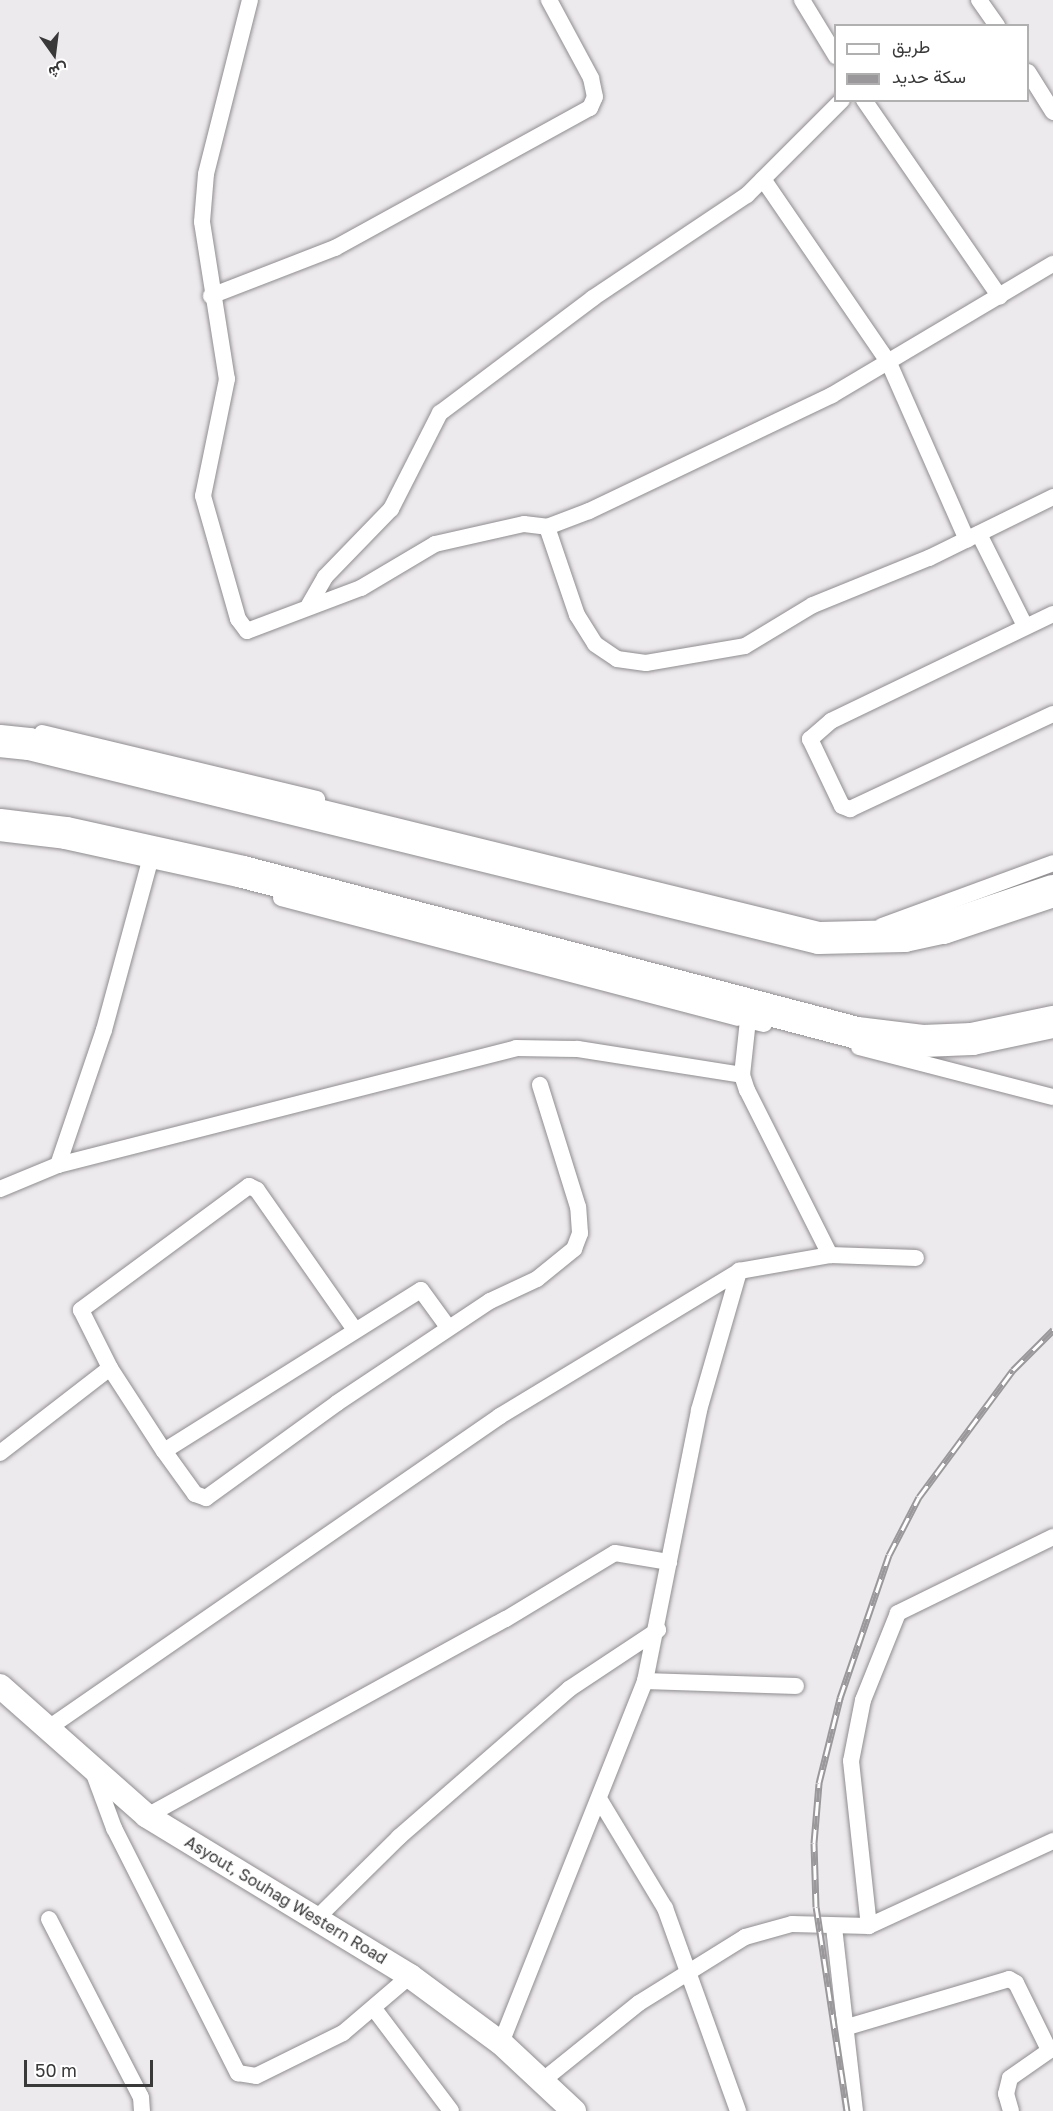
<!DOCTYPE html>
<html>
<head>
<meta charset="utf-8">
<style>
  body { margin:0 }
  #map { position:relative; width:1053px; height:2111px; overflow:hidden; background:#edeaed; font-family:"Golos Text",Vazirmatn,sans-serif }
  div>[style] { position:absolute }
  .roads { filter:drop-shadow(0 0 2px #908d90) drop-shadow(0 0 2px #908d90) }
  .street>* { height:16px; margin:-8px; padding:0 8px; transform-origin:8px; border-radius:8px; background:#fff }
  .secondary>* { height:24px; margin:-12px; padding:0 12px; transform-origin:12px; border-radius:12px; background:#fff }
  .highway>* { height:32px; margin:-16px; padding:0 16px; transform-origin:16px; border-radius:16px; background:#fff }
  .rail>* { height:7px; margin-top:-3.5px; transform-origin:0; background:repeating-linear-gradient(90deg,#fff 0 14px,#9a989a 0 28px); box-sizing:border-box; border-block:2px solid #9a989a }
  span { translate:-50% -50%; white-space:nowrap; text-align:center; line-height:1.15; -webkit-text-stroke:6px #fff; paint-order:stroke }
  .street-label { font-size:16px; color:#3a393a }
  .legend { position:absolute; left:834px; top:24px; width:195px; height:78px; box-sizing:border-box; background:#fff; border:2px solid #b0b0b0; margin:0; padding:8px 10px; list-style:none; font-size:18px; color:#3a393a }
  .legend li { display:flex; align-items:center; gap:12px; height:30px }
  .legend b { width:30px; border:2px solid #b0b0b0 }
  .north { position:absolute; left:24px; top:24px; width:60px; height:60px; -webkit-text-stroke:4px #fff; paint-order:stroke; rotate:166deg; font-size:16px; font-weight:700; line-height:24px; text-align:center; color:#3a393a }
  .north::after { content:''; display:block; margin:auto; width:21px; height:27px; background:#3a393a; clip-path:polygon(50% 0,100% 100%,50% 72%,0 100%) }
  .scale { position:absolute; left:24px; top:2060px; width:129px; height:27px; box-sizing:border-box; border:3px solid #3a393a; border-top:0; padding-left:8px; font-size:18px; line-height:21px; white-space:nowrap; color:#3a393a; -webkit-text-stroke:4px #fff; paint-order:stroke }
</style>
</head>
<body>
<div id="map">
  <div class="roads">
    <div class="street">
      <i style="left:250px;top:0;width:179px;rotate:104.2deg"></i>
      <i style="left:206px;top:174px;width:48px;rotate:94.8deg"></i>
      <i style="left:202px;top:222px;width:159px;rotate:81deg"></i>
      <i style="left:227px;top:379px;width:119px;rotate:101.6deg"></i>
      <i style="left:203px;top:496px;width:128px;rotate:74.1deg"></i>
      <i style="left:238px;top:619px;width:15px;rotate:53deg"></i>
      <i style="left:247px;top:631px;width:122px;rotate:-20.7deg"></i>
      <i style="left:361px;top:588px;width:86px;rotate:-30.7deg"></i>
      <i style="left:435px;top:544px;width:91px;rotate:-12.7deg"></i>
      <i style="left:524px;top:524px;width:23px;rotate:7deg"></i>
      <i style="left:547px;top:527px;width:45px;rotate:-20.9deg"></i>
      <i style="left:589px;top:511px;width:269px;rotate:-25.5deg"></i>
      <i style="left:832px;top:395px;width:257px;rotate:-30.7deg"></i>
      <i style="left:802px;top:0;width:66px;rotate:58.7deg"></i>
      <i style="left:979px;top:0;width:32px;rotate:55deg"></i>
      <i style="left:1028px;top:72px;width:47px;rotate:58deg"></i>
      <i style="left:864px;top:100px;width:239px;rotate:55.4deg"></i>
      <i style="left:763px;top:179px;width:223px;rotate:55.6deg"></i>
      <i style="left:889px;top:363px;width:193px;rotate:66.2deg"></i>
      <i style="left:211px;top:296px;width:133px;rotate:-21.2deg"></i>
      <i style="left:335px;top:248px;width:291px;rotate:-28.8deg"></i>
      <i style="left:590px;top:108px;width:12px;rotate:-66deg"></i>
      <i style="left:595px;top:97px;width:19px;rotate:-102deg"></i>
      <i style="left:591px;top:78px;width:89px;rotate:-118.3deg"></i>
      <i style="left:547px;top:527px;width:93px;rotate:71.2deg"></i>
      <i style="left:577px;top:615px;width:34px;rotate:58deg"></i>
      <i style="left:595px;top:644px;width:27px;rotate:34deg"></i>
      <i style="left:617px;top:659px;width:29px;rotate:8deg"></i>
      <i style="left:646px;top:663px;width:100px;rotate:-9.7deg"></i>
      <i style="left:745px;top:646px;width:79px;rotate:-31.1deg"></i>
      <i style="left:813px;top:605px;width:125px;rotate:-22.1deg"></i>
      <i style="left:929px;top:558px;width:138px;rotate:-26.2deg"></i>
      <i style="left:979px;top:534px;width:103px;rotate:63.4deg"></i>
      <i style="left:309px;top:605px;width:32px;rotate:-60deg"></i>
      <i style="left:325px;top:577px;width:95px;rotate:-45.9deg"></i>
      <i style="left:391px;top:509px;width:108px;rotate:-63deg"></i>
      <i style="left:440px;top:413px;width:191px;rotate:-36.9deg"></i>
      <i style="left:593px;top:298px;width:185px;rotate:-33.8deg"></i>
      <i style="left:747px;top:195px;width:134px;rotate:-45deg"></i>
      <i style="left:1053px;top:614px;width:246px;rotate:154.3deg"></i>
      <i style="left:831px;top:721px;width:28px;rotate:139deg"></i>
      <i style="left:810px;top:739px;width:74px;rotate:64.5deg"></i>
      <i style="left:842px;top:806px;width:9px;rotate:21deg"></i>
      <i style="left:850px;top:809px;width:224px;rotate:-25.1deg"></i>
      <i style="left:42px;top:733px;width:283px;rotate:13.5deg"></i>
      <i style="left:281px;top:898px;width:472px;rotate:14.7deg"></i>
      <i style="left:882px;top:926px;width:182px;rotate:-20.2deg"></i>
      <i style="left:764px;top:1024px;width:16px;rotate:-166deg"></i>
      <i style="left:748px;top:1020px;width:55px;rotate:96.2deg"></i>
      <i style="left:742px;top:1075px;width:16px;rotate:72deg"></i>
      <i style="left:747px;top:1090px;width:185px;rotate:63.3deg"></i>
      <i style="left:859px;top:1047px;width:200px;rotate:14.5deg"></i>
      <i style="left:58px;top:1165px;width:143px;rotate:-71.2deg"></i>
      <i style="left:104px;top:1030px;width:172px;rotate:-74.8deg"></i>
      <i style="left:0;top:1189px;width:63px;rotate:-22.5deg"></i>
      <i style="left:58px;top:1165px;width:473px;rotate:-14.3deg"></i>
      <i style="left:516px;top:1048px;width:62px;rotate:0.9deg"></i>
      <i style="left:578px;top:1049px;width:166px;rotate:9deg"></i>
      <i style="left:355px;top:1330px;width:171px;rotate:-125deg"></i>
      <i style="left:257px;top:1190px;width:9px;rotate:-153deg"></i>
      <i style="left:249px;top:1186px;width:209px;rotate:143.6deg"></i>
      <i style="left:81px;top:1310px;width:65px;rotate:63.4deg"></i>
      <i style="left:110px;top:1368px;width:99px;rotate:57deg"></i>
      <i style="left:164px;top:1451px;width:53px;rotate:54.2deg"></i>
      <i style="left:195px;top:1494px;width:12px;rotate:20deg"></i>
      <i style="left:206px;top:1498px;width:162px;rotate:-35.9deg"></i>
      <i style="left:337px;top:1403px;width:184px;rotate:-33.7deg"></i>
      <i style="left:490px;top:1301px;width:52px;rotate:-25.1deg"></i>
      <i style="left:537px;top:1279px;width:48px;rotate:-39deg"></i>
      <i style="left:574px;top:1249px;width:17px;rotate:-69deg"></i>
      <i style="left:580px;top:1233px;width:26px;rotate:-94deg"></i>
      <i style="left:578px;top:1207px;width:128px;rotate:-107.3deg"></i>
      <i style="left:164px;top:1451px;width:303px;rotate:-32.1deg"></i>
      <i style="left:421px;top:1290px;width:46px;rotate:53.9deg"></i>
      <i style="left:0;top:1453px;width:139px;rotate:-37.7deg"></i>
      <i style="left:1053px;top:1537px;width:173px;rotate:153.9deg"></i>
      <i style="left:898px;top:1613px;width:94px;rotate:111.9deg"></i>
      <i style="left:863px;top:1700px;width:62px;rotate:101.1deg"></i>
      <i style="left:851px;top:1761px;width:166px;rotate:83.8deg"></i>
      <i style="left:869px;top:1926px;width:203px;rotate:-24.8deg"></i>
      <i style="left:645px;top:1681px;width:151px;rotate:1.9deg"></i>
      <i style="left:47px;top:1729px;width:551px;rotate:-34.64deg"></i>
      <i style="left:500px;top:1416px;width:280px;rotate:-31.2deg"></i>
      <i style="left:94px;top:1774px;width:58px;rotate:69.7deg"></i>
      <i style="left:114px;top:1828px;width:275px;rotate:63.2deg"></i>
      <i style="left:238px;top:2073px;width:18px;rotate:9deg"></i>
      <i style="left:256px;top:2076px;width:97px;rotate:-26.3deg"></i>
      <i style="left:343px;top:2033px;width:88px;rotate:-40.4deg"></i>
      <i style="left:601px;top:1802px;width:124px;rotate:58.9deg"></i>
      <i style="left:665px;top:1908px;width:216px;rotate:70.2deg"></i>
      <i style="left:147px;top:1816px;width:409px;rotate:-28.8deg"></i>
      <i style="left:506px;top:1619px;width:127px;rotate:-31.2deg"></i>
      <i style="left:615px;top:1553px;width:55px;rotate:9.5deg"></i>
      <i style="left:318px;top:1917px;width:114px;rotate:-44.6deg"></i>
      <i style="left:399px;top:1837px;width:225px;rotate:-41deg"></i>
      <i style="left:569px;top:1689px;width:107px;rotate:-33.5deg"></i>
      <i style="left:49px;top:1919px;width:200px;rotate:62.7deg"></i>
      <i style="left:141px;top:2097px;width:14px;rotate:86deg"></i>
      <i style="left:834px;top:1927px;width:185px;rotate:83.5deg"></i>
      <i style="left:375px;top:2010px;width:126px;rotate:53deg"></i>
      <i style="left:844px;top:2028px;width:172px;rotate:-16.5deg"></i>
      <i style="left:1009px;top:1979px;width:8px;rotate:30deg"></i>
      <i style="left:1016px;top:1983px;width:75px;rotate:63.8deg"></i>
      <i style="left:501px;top:2043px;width:390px;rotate:-68.3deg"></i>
      <i style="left:645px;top:1681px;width:276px;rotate:-78.7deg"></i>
      <i style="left:699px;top:1410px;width:145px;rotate:-73.9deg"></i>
      <i style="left:739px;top:1271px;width:92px;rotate:-10deg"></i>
      <i style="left:830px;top:1255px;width:86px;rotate:2deg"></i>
      <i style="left:542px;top:2081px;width:124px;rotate:-38.8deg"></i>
      <i style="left:639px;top:2003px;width:125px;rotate:-31.9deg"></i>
      <i style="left:745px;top:1937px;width:49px;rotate:-15.5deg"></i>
      <i style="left:792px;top:1924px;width:77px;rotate:1.5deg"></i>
      <i style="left:1011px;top:2111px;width:18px;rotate:-106deg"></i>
      <i style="left:1006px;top:2094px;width:16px;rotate:-76deg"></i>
      <i style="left:1010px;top:2078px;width:52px;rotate:-34.9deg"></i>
    </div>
    <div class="secondary">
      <i style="left:0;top:1686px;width:196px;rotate:41.5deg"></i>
      <i style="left:147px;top:1816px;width:308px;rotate:31.3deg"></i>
      <i style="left:410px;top:1976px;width:113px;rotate:36.4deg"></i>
      <i style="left:501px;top:2043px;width:100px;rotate:43deg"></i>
    </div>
    <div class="highway">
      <i style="left:0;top:741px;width:29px;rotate:6deg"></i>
      <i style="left:29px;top:744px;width:813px;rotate:13.8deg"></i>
      <i style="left:819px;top:938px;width:85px;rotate:-1.3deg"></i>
      <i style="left:904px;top:936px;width:40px;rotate:-12deg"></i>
      <i style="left:943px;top:928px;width:116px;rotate:-18.6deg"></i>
      <i style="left:0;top:825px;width:66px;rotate:6.9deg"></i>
      <i style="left:66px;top:833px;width:181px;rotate:12.4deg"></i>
      <i style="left:243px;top:872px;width:635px;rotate:14.69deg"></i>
      <i style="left:857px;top:1033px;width:66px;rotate:6.9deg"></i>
      <i style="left:923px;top:1041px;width:49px;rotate:-2.3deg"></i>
      <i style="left:972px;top:1039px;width:83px;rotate:-11.9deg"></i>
    </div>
  </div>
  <div class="rail">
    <i style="left:847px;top:2111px;width:206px;rotate:-98.6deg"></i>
    <i style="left:816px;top:1907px;width:64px;rotate:-91.8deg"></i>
    <i style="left:814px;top:1843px;width:60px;rotate:-85.2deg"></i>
    <i style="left:819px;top:1783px;width:88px;rotate:-76.1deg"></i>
    <i style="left:840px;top:1698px;width:151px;rotate:-71.1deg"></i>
    <i style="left:889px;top:1555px;width:65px;rotate:-62.7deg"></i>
    <i style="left:919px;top:1497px;width:158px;rotate:-53.5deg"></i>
    <i style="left:1013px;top:1370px;width:57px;rotate:-45deg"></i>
  </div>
  <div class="street-label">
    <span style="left:286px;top:1900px;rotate:31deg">Asyout, Souhag Western Road</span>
  </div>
  <ul class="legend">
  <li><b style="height:8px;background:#fff"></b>طريق</li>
  <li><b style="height:8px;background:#9a989a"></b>سكة حديد</li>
  </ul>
  <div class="north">ش</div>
  <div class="scale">50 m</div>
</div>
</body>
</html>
